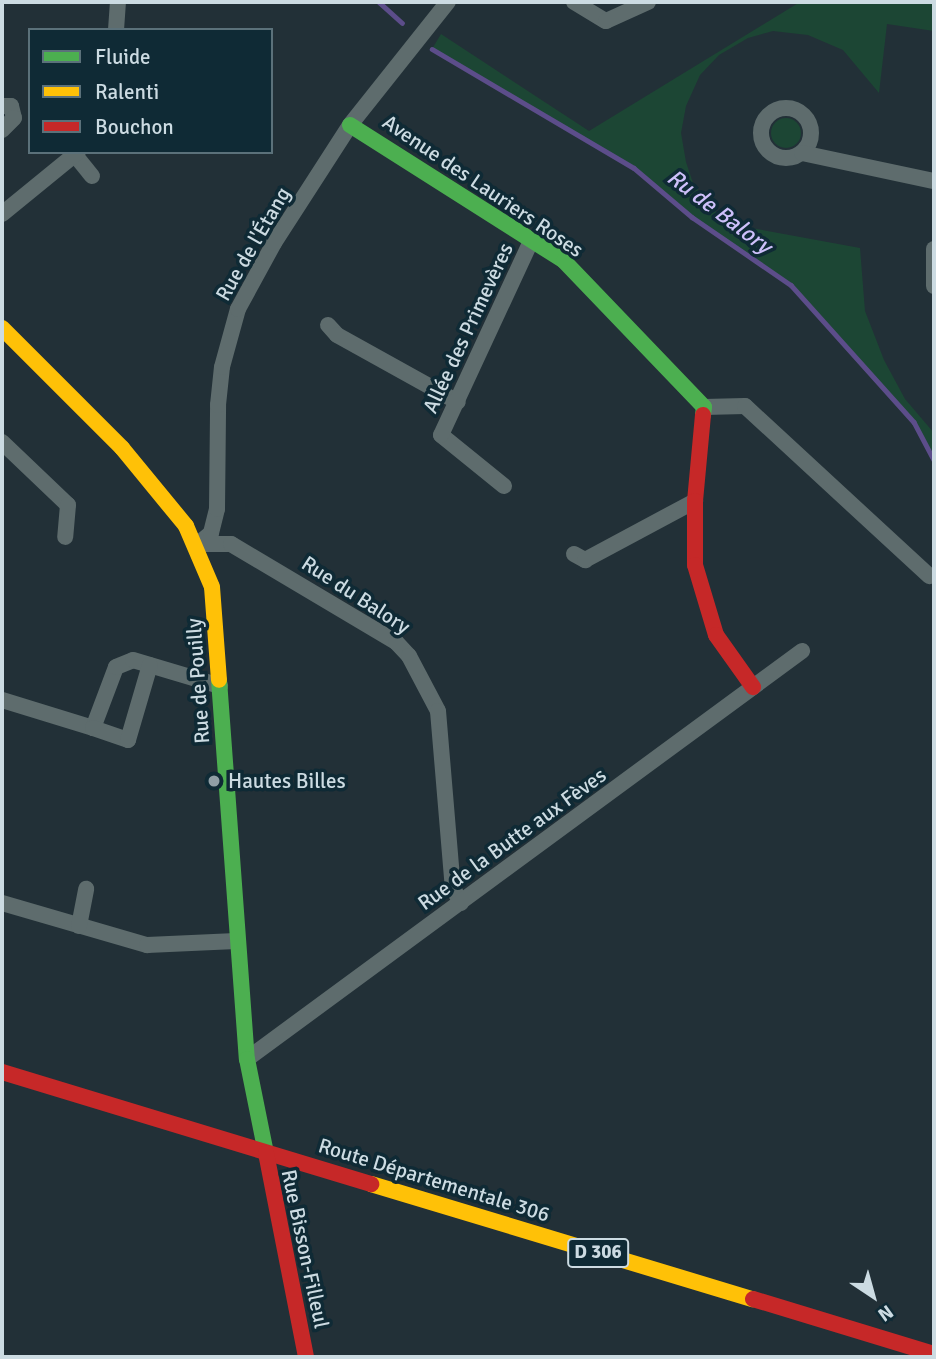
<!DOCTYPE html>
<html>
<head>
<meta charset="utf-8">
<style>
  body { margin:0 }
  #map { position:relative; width:936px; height:1359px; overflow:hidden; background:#223037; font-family:Signika,sans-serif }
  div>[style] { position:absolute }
  .green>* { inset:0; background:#1c4634 }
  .round { border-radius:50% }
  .stream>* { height:4.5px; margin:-2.25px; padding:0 2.25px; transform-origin:2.25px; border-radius:2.25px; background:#5c4d8a }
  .street>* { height:16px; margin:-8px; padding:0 8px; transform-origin:8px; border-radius:8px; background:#5e6c6d }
  .street>.ring { margin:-8px; padding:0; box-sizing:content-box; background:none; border:16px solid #5e6c6d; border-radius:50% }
  .fast>* { height:16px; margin:-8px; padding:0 8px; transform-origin:8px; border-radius:8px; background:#4caf50 }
  .slow>* { height:16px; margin:-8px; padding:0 8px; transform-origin:8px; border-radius:8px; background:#ffc107 }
  .jam>* { height:16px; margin:-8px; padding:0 8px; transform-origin:8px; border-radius:8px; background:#c62828 }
  .dots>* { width:19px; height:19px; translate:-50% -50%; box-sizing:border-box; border:4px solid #0f2a35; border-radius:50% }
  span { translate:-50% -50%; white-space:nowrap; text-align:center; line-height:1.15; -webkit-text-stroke:7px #0f2a35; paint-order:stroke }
  .shield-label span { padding:2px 5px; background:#0f2a35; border:2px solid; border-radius:5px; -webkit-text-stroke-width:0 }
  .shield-label { font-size:19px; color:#ccdbe2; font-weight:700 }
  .street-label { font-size:21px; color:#ccdbe2 }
  .poi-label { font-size:21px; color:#ccdbe2 }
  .left { translate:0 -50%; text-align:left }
  .water-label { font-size:23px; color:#cdc0fa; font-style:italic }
  .frame { position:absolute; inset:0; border:4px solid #ccdbe2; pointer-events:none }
  .legend { position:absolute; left:28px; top:28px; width:245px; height:126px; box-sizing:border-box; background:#0f2a35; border:2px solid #5b717a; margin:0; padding:9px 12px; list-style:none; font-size:21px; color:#ccdbe2 }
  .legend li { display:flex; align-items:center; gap:14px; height:35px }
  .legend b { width:35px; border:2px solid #5b717a }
  .north { position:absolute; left:838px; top:1261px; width:70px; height:70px; -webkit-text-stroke:5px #0f2a35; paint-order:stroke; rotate:144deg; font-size:19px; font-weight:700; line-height:28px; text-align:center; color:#ccdbe2 }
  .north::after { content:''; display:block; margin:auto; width:24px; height:32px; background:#ccdbe2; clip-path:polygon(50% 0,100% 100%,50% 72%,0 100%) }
</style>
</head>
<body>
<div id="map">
  <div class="green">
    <i style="clip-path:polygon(800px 2px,932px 2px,934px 31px,887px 24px,879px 93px,843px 50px,808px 35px,773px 31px,748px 38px,719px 55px,700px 75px,686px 106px,681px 133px,686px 162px,693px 183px,711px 208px,725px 218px,746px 227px,860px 248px,865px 311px,884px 360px,905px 399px,934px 433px,934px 460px,914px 422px,791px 285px,692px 217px,634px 168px,432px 49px,441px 34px,589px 131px)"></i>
    <i class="round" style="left:771px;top:118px;width:30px;height:30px"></i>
  </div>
  <div class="stream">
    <i style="left:379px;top:2px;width:31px;rotate:42deg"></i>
    <i style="left:432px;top:49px;width:234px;rotate:30.5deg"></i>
    <i style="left:634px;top:168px;width:76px;rotate:40.2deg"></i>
    <i style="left:692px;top:217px;width:120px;rotate:34.5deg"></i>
    <i style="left:791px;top:285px;width:184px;rotate:48.1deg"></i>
    <i style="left:914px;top:422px;width:43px;rotate:62.2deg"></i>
  </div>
  <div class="street">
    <i style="left:574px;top:2px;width:37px;rotate:31deg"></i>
    <i style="left:606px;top:21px;width:46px;rotate:-24.3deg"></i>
    <i style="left:116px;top:30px;width:28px;rotate:-86deg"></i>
    <i style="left:2px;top:106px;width:9px"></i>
    <i style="left:11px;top:106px;width:12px;rotate:76deg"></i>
    <i style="left:14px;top:118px;width:17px;rotate:135deg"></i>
    <i class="ring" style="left:761px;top:108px;width:34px;height:34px"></i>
    <i style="left:802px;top:153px;width:135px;rotate:12deg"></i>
    <i style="left:75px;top:155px;width:27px;rotate:51deg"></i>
    <i style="left:2px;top:214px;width:98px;rotate:-39.2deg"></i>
    <i style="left:934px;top:249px;width:37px;rotate:90deg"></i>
    <i style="left:328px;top:325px;width:13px;rotate:48deg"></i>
    <i style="left:337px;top:335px;width:138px;rotate:29deg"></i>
    <i style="left:704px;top:407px;width:41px;rotate:-1.4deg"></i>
    <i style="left:745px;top:406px;width:251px;rotate:42.7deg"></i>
    <i style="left:2px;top:442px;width:91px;rotate:43.7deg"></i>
    <i style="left:68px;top:505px;width:32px;rotate:95deg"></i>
    <i style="left:504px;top:486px;width:81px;rotate:-141deg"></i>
    <i style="left:441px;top:435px;width:214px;rotate:-65.1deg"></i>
    <i style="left:198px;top:544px;width:17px;rotate:-40deg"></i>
    <i style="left:211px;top:533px;width:25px;rotate:-76deg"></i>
    <i style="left:217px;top:509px;width:104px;rotate:-89.4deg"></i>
    <i style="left:218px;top:405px;width:38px;rotate:-84deg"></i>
    <i style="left:222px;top:367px;width:60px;rotate:-74.6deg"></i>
    <i style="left:238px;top:309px;width:75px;rotate:-61.4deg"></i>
    <i style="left:274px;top:243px;width:140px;rotate:-57.2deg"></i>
    <i style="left:350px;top:125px;width:157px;rotate:-51.5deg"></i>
    <i style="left:198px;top:544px;width:33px"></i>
    <i style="left:231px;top:544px;width:192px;rotate:30.7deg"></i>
    <i style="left:396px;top:642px;width:19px;rotate:47deg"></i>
    <i style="left:409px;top:656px;width:62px;rotate:62.2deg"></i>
    <i style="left:438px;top:711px;width:178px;rotate:85.2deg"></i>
    <i style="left:453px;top:888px;width:17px;rotate:62deg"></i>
    <i style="left:574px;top:554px;width:13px;rotate:29deg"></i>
    <i style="left:585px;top:560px;width:125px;rotate:-28.2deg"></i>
    <i style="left:2px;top:700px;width:95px;rotate:17.1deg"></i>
    <i style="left:93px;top:728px;width:65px;rotate:-69.3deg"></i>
    <i style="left:116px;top:667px;width:18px;rotate:-22deg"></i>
    <i style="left:133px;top:660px;width:91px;rotate:16.6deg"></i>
    <i style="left:93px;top:728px;width:37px;rotate:19deg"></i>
    <i style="left:128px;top:740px;width:78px;rotate:-73.7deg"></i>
    <i style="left:2px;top:903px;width:151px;rotate:16.2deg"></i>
    <i style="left:147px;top:945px;width:89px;rotate:-2.6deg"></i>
    <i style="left:79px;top:926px;width:38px;rotate:-79deg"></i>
    <i style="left:247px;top:1059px;width:689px;rotate:-36.32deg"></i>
  </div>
  <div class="fast">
    <i style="left:350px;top:125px;width:254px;rotate:32.4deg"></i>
    <i style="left:564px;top:261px;width:202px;rotate:46.2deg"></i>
    <i style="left:704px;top:407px;width:8px;rotate:97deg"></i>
    <i style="left:219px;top:680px;width:380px;rotate:85.8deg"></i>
    <i style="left:247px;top:1059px;width:96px;rotate:78.6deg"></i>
  </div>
  <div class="slow">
    <i style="left:2px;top:328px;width:170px;rotate:45deg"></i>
    <i style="left:122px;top:448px;width:101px;rotate:50.6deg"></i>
    <i style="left:186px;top:526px;width:66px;rotate:66.9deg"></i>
    <i style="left:212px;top:587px;width:93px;rotate:85.7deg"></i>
    <i style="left:371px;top:1184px;width:399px;rotate:16.8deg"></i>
  </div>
  <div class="jam">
    <i style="left:703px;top:415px;width:86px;rotate:95.3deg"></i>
    <i style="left:695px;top:501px;width:64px;rotate:90deg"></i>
    <i style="left:695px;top:565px;width:73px;rotate:73.3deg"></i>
    <i style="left:716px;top:635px;width:64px;rotate:54.6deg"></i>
    <i style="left:2px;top:1072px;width:386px;rotate:16.9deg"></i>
    <i style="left:266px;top:1153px;width:208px;rotate:78.9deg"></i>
    <i style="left:753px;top:1299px;width:189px;rotate:16.9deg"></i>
  </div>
  <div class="dots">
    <i style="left:214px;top:781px;background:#909fa6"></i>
  </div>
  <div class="shield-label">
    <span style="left:598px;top:1253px">D 306</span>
  </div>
  <div class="street-label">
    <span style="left:483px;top:186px;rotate:34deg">Avenue des Lauriers Roses</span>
    <span style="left:253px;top:244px;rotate:-60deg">Rue de l'Étang</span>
    <span style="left:468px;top:328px;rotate:-65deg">Allée des Primevères</span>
    <span style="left:356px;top:595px;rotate:33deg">Rue du Balory</span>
    <span style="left:198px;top:681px;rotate:-94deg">Rue de Pouilly</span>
    <span style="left:512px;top:839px;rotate:-36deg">Rue de la Butte aux Fèves</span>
    <span style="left:434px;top:1180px;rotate:17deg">Route Départementale 306</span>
    <span style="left:305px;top:1249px;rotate:78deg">Rue Bisson-Filleul</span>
  </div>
  <div class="poi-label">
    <span class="left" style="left:228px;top:781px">Hautes Billes</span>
  </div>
  <div class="water-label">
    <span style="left:719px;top:212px;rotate:37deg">Ru de Balory</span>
  </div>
  <div class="frame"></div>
  <ul class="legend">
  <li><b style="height:9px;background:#4caf50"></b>Fluide</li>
  <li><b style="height:9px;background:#ffc107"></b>Ralenti</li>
  <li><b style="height:9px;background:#c62828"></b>Bouchon</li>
  </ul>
  <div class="north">N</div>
</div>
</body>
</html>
